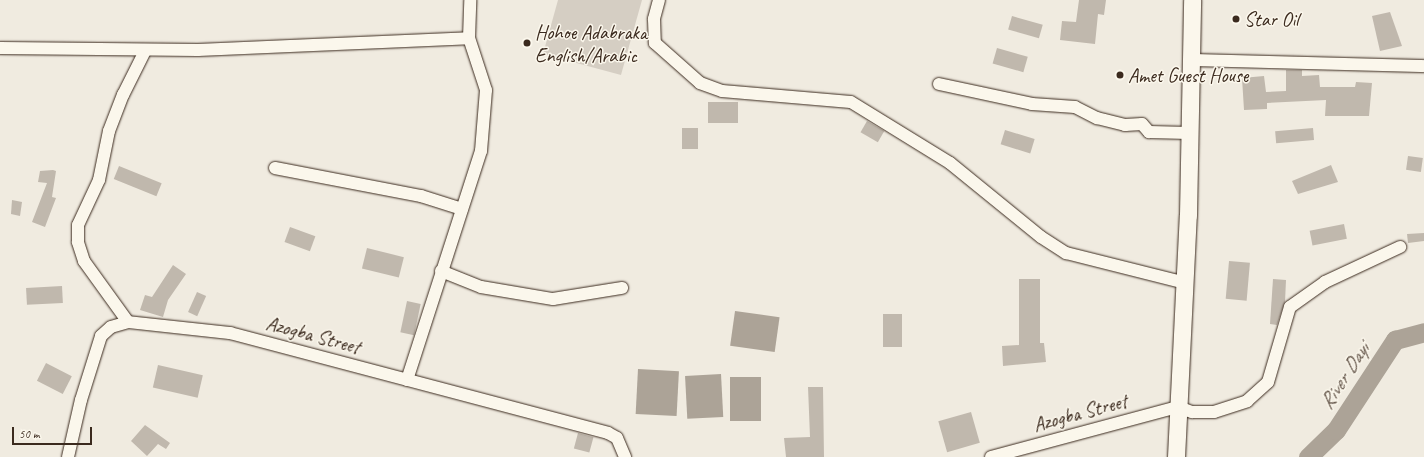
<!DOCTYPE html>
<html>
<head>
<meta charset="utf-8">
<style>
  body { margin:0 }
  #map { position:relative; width:1424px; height:457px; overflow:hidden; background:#f0ebe0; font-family:Caveat,sans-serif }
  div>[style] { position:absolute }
  .green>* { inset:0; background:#d5cec3 }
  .water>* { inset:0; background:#aca397; transform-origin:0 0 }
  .river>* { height:19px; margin:-9.5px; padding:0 9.5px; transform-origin:9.5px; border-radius:9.5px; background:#aca397 }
  .building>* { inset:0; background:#c0b8ad; transform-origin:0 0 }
  .roads { filter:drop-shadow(0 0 1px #3b2a1e) drop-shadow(0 0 1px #3b2a1e) }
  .minor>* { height:12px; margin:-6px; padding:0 6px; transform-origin:6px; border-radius:6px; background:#fbf7ec }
  .highway>* { height:17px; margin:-8.5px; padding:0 8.5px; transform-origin:8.5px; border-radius:8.5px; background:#fbf7ec }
  .dots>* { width:11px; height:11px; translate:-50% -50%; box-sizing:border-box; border:2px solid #fbf7ec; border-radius:50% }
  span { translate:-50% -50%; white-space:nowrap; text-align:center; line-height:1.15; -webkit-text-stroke:3px #fbf7ec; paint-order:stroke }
  .poi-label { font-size:20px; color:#3b2a1e }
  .left { translate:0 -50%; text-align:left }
  .street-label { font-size:20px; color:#3b2a1e }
  .water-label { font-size:21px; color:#635448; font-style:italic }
  .scale { position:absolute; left:12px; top:427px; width:80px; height:18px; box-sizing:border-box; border:2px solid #3b2a1e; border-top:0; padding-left:5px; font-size:12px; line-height:14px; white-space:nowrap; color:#3b2a1e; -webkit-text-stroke:3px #fbf7ec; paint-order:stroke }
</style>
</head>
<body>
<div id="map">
  <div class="green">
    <i style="clip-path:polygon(558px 0,642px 0,621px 75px,543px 54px)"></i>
  </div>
  <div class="water">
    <i style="left:735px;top:311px;width:45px;height:35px;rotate:8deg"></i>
    <i style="left:638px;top:369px;width:41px;height:45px;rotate:3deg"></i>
    <i style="left:721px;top:374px;width:43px;height:36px;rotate:87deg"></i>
    <i style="left:730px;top:377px;width:31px;height:44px"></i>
  </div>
  <div class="river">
    <i style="left:1308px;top:457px;width:39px;rotate:-44deg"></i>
    <i style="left:1336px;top:430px;width:108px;rotate:-56.8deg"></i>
    <i style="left:1395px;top:340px;width:30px;rotate:-15deg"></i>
  </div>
  <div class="building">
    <i style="clip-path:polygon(1079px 0,1106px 0,1104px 15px,1098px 14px,1095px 44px,1060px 40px,1062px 21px,1076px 22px)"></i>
    <i style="clip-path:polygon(1390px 12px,1402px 46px,1380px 51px,1372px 16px)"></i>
    <i style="left:1012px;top:16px;width:32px;height:14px;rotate:16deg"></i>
    <i style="left:997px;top:48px;width:32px;height:16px;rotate:16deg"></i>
    <i style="clip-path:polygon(1286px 70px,1302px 70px,1302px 76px,1319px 75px,1320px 87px,1355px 87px,1356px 82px,1372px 83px,1369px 116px,1325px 116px,1326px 100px,1267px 103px,1267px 109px,1244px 110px,1242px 78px,1264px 76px,1266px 92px,1286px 91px)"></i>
    <i style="left:708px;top:102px;width:30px;height:21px"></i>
    <i style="left:867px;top:121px;width:20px;height:13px;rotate:30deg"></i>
    <i style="left:682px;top:128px;width:16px;height:21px"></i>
    <i style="left:1313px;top:128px;width:12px;height:38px;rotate:85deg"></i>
    <i style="left:1005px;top:130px;width:31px;height:15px;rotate:17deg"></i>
    <i style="left:1408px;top:156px;width:15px;height:14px;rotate:8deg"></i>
    <i style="clip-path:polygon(1331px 165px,1338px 182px,1298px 194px,1292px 181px)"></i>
    <i style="left:119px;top:166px;width:46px;height:14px;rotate:22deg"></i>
    <i style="clip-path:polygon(53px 170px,56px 171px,52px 197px,56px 198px,45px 227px,32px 222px,47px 183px,38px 182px,40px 171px)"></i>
    <i style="clip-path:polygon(12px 200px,22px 202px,20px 216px,11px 214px)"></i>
    <i style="left:1344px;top:224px;width:15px;height:35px;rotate:79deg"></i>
    <i style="left:290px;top:227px;width:27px;height:16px;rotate:20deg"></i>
    <i style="clip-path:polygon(1424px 233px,1424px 241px,1408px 243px,1407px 234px)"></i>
    <i style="left:367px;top:248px;width:38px;height:21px;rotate:14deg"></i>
    <i style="left:1229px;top:261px;width:21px;height:38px;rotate:5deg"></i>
    <i style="clip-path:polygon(173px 265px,186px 274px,168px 300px,163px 317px,140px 310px,145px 295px,152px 297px)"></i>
    <i style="clip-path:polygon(1019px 279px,1040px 279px,1040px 343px,1044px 343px,1046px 362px,1003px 366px,1002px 346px,1019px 345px)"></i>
    <i style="clip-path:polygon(1273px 279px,1286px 280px,1285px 302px,1277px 325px,1270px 324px)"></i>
    <i style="left:62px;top:286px;width:17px;height:36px;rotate:87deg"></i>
    <i style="left:197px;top:292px;width:10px;height:22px;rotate:24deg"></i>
    <i style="left:407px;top:301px;width:14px;height:32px;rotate:12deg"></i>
    <i style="left:883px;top:314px;width:19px;height:33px"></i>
    <i style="left:46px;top:363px;width:29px;height:20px;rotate:27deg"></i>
    <i style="left:158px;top:365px;width:46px;height:23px;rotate:13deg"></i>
    <i style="clip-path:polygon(808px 387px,823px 387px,824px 457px,786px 457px,784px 438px,810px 437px)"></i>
    <i style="left:971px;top:412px;width:32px;height:34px;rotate:74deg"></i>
    <i style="clip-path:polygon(145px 425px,170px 443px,166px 449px,158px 444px,147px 456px,131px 441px)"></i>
    <i style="left:578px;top:433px;width:16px;height:16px;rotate:15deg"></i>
  </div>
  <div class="roads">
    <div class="minor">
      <i style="left:659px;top:0;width:20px;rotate:105deg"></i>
      <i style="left:654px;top:19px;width:24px;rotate:88deg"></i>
      <i style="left:655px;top:43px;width:60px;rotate:41.6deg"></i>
      <i style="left:700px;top:83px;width:23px;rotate:20deg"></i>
      <i style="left:722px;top:91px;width:129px;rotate:4.9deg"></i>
      <i style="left:851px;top:102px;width:116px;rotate:31.6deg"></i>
      <i style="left:950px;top:163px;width:117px;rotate:39.1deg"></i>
      <i style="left:1041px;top:237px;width:30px;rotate:33deg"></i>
      <i style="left:1066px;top:253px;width:123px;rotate:14.1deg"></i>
      <i style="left:0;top:48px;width:198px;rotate:0.6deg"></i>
      <i style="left:198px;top:50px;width:271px;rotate:-2.5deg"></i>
      <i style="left:1190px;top:60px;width:234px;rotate:1.5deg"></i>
      <i style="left:939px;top:84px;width:95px;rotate:12.1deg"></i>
      <i style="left:1032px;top:104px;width:43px;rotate:4deg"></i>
      <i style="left:1075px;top:107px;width:25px;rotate:27deg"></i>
      <i style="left:1097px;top:118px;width:29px;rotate:14deg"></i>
      <i style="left:1125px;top:125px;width:17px;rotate:-3deg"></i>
      <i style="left:1142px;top:124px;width:11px;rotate:49deg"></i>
      <i style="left:1149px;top:132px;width:40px;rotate:1.4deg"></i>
      <i style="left:275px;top:168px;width:149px;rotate:10.9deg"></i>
      <i style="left:421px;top:196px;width:43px;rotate:17.6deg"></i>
      <i style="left:441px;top:271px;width:43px;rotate:21.8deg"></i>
      <i style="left:481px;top:287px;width:73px;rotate:9.5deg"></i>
      <i style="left:553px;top:299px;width:70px;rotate:-9.1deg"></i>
      <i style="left:128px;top:322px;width:75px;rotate:-125.8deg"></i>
      <i style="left:84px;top:261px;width:20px;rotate:-108deg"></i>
      <i style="left:78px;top:242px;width:17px;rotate:-90deg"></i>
      <i style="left:78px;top:225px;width:50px;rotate:-65deg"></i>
      <i style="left:99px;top:180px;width:50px;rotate:-78.5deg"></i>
      <i style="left:109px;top:131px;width:39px;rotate:-69deg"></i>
      <i style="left:123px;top:95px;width:49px;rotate:-63.4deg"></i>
      <i style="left:407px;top:380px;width:241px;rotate:-72.1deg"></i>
      <i style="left:481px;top:151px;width:61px;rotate:-85.3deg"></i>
      <i style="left:486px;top:90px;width:55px;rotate:-108.1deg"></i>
      <i style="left:469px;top:38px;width:38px;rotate:-88deg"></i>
      <i style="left:68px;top:457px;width:58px;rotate:-77.2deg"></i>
      <i style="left:81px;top:400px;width:67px;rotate:-72.6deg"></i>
      <i style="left:101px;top:336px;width:13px;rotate:-42deg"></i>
      <i style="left:111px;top:327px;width:18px;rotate:-16deg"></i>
      <i style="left:128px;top:322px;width:103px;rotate:6.2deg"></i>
      <i style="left:230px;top:333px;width:391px;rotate:14.8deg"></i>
      <i style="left:608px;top:433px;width:10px;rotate:29deg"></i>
      <i style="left:617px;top:438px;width:21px;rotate:67deg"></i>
      <i style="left:991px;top:457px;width:194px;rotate:-15deg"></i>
      <i style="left:1178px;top:407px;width:15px;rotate:20deg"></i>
      <i style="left:1192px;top:412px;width:22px"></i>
      <i style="left:1214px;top:412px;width:35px;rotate:-18deg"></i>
      <i style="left:1247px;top:401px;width:28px;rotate:-42deg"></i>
      <i style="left:1268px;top:382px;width:78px;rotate:-73.7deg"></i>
      <i style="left:1290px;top:307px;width:43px;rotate:-35.5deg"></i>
      <i style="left:1325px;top:282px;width:83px;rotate:-25deg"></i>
    </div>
    <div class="highway">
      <i style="left:1176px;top:457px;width:242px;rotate:-87.2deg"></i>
      <i style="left:1188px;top:215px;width:215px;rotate:-88.9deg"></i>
    </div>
  </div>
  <div class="dots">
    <i style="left:1236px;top:19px;background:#3b2a1e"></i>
    <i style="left:527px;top:43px;background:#3b2a1e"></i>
    <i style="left:1120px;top:75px;background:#3b2a1e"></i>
  </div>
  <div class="poi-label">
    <span class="left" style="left:1244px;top:19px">Star Oil</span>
    <span class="left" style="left:535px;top:44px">Hohoe Adabraka<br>English/Arabic</span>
    <span class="left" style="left:1128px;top:75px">Amet Guest House</span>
  </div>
  <div class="street-label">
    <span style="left:313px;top:335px;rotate:15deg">Azogba Street</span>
    <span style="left:1080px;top:413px;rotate:-15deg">Azogba Street</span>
  </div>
  <div class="water-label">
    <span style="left:1344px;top:376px;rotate:-57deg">River Dayi</span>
  </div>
  <div class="scale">50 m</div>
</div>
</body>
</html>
